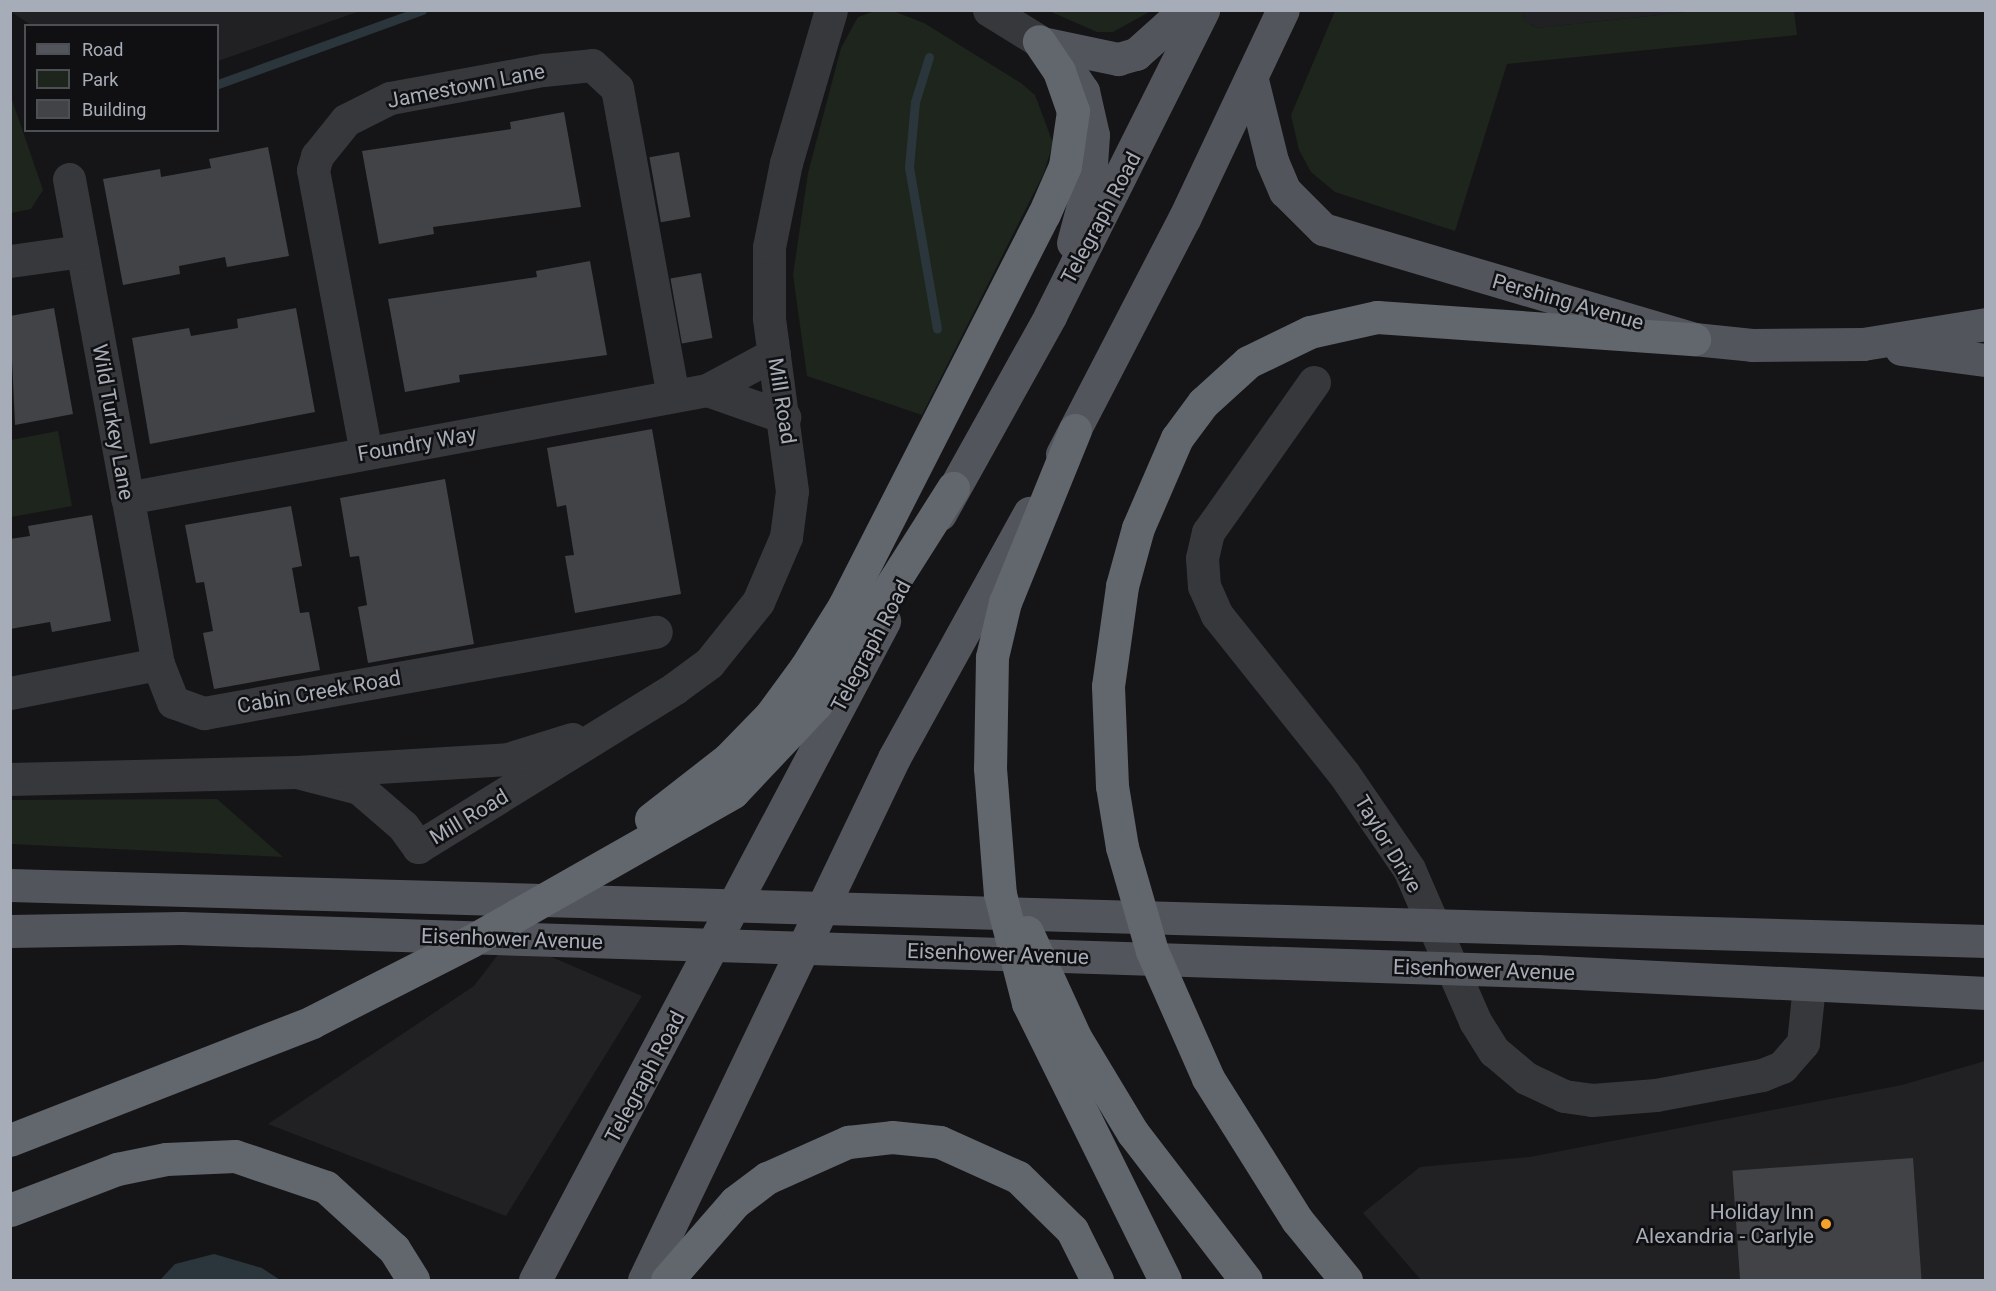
<!DOCTYPE html>
<html>
<head>
<meta charset="utf-8">
<style>
  body { margin:0 }
  #map { position:relative; width:1996px; height:1291px; overflow:hidden; background:#151517; font-family:Roboto,sans-serif }
  div>[style] { position:absolute }
  .built>* { inset:0; background:#212124 }
  .green>* { inset:0; background:#1d251d }
  .water>* { inset:0; background:#2b363c }
  .stream>* { height:9px; margin:-4.5px; padding:0 4.5px; transform-origin:4.5px; border-radius:4.5px; background:#2b363c }
  .building>* { inset:0; background:#414347; transform-origin:0 0 }
  .minor>* { height:33px; margin:-16.5px; padding:0 16.5px; transform-origin:16.5px; border-radius:16.5px; background:#36383c }
  .major>* { height:33px; margin:-16.5px; padding:0 16.5px; transform-origin:16.5px; border-radius:16.5px; background:#52555b }
  .highway>* { height:33px; margin:-16.5px; padding:0 16.5px; transform-origin:16.5px; border-radius:16.5px; background:#62666d }
  .dots>* { width:16px; height:16px; translate:-50% -50%; box-sizing:border-box; border:3px solid #101012; border-radius:50% }
  span { translate:-50% -50%; white-space:nowrap; text-align:center; line-height:1.15; -webkit-text-stroke:5px #101012; paint-order:stroke }
  .street-label { font-size:21px; color:#a7adb8 }
  .poi-label { font-size:21px; color:#a7adb8 }
  .right { translate:-100% -50%; text-align:right }
  .frame { position:absolute; inset:0; border:12px solid #a7adb8; pointer-events:none }
  .legend { position:absolute; left:24px; top:24px; width:195px; height:108px; box-sizing:border-box; background:#101012; border:2px solid #4c4f54; margin:0; padding:8px 10px; list-style:none; font-size:18px; color:#a7adb8 }
  .legend li { display:flex; align-items:center; gap:12px; height:30px }
  .legend b { width:30px; border:2px solid #4c4f54 }
</style>
</head>
<body>
<div id="map">
  <div class="built">
    <i style="clip-path:polygon(10px 11px,11px 10px,360px 11px,218px 61px,218px 26px,31px 25px)"></i>
    <i style="clip-path:polygon(1523px 11px,1696px 11px,1537px 28px,1524px 21px)"></i>
    <i style="clip-path:polygon(510px 939px,642px 996px,506px 1216px,268px 1124px,474px 986px)"></i>
    <i style="clip-path:polygon(1985px 1061px,1985px 1280px,1421px 1280px,1363px 1213px,1420px 1167px,1530px 1157px,1902px 1085px)"></i>
  </div>
  <div class="green">
    <i style="clip-path:polygon(875px 11px,893px 11px,924px 23px,1021px 83px,1035px 95px,1053px 143px,1044px 173px,922px 415px,807px 376px,793px 275px,808px 173px,841px 48px,858px 17px)"></i>
    <i style="clip-path:polygon(1049px 11px,1151px 11px,1113px 32px,1097px 32px)"></i>
    <i style="clip-path:polygon(1335px 11px,1523px 11px,1524px 21px,1537px 28px,1696px 11px,1794px 11px,1797px 35px,1507px 64px,1455px 231px,1335px 192px,1311px 172px,1299px 150px,1291px 115px)"></i>
    <i style="clip-path:polygon(10px 94px,43px 190px,31px 209px,11px 213px)"></i>
    <i style="clip-path:polygon(58px 431px,72px 506px,11px 517px,11px 440px)"></i>
    <i style="clip-path:polygon(217px 799px,283px 857px,11px 844px,11px 800px)"></i>
  </div>
  <div class="water">
    <i style="clip-path:polygon(214px 1254px,262px 1268px,280px 1280px,160px 1280px,175px 1264px)"></i>
  </div>
  <div class="stream">
    <i style="left:929px;top:57px;width:47px;rotate:107.3deg"></i>
    <i style="left:915px;top:102px;width:65px;rotate:95.3deg"></i>
    <i style="left:909px;top:167px;width:164px;rotate:80.2deg"></i>
    <i style="left:218px;top:84px;width:217px;rotate:-19.9deg"></i>
  </div>
  <div class="building">
    <i style="clip-path:polygon(564px 112px,581px 207px,433px 227px,434px 234px,379px 244px,362px 151px,511px 129px,510px 122px)"></i>
    <i style="clip-path:polygon(268px 147px,289px 256px,227px 267px,225px 257px,179px 266px,180px 274px,123px 285px,103px 179px,160px 169px,161px 177px,211px 168px,209px 159px)"></i>
    <i style="left:679px;top:152px;width:66px;height:30px;rotate:80deg"></i>
    <i style="clip-path:polygon(590px 261px,607px 355px,459px 375px,460px 382px,405px 392px,388px 299px,537px 277px,536px 271px)"></i>
    <i style="left:701px;top:273px;width:66px;height:31px;rotate:80deg"></i>
    <i style="clip-path:polygon(54px 308px,73px 414px,15px 425px,10px 316px)"></i>
    <i style="clip-path:polygon(296px 308px,315px 412px,150px 444px,132px 338px,189px 328px,191px 336px,238px 328px,237px 319px)"></i>
    <i style="clip-path:polygon(652px 429px,681px 594px,575px 613px,565px 556px,574px 555px,566px 505px,557px 507px,547px 448px)"></i>
    <i style="clip-path:polygon(445px 479px,474px 644px,368px 663px,358px 607px,367px 605px,359px 556px,350px 557px,340px 498px)"></i>
    <i style="clip-path:polygon(291px 506px,302px 566px,292px 568px,300px 613px,309px 612px,320px 670px,214px 689px,203px 633px,213px 631px,204px 582px,196px 583px,185px 525px)"></i>
    <i style="clip-path:polygon(92px 515px,111px 621px,52px 632px,50px 622px,10px 629px,10px 539px,30px 536px,28px 526px)"></i>
    <i style="left:1913px;top:1158px;width:123px;height:181px;rotate:86deg"></i>
  </div>
  <div class="minor">
    <i style="left:989px;top:10px;width:59px;rotate:31.8deg"></i>
    <i style="left:69px;top:179px;width:493px;rotate:79.6deg"></i>
    <i style="left:158px;top:664px;width:41px;rotate:68.5deg"></i>
    <i style="left:173px;top:702px;width:33px;rotate:20deg"></i>
    <i style="left:204px;top:713px;width:459px;rotate:-10.2deg"></i>
    <i style="left:10px;top:261px;width:73px;rotate:-7.9deg"></i>
    <i style="left:1314px;top:382px;width:184px;rotate:125.2deg"></i>
    <i style="left:1208px;top:532px;width:27px;rotate:103deg"></i>
    <i style="left:1202px;top:558px;width:28px;rotate:86deg"></i>
    <i style="left:1204px;top:586px;width:32px;rotate:66deg"></i>
    <i style="left:1217px;top:615px;width:203px;rotate:51.4deg"></i>
    <i style="left:1344px;top:774px;width:115px;rotate:55.6deg"></i>
    <i style="left:1409px;top:869px;width:166px;rotate:66.5deg"></i>
    <i style="left:1475px;top:1021px;width:36px;rotate:58deg"></i>
    <i style="left:1494px;top:1051px;width:42px;rotate:40.2deg"></i>
    <i style="left:1526px;top:1078px;width:42px;rotate:25.3deg"></i>
    <i style="left:1564px;top:1096px;width:28px;rotate:8deg"></i>
    <i style="left:1592px;top:1100px;width:64px;rotate:-4.5deg"></i>
    <i style="left:1656px;top:1095px;width:108px;rotate:-10.7deg"></i>
    <i style="left:1762px;top:1075px;width:22px;rotate:-22deg"></i>
    <i style="left:1782px;top:1067px;width:32px;rotate:-49deg"></i>
    <i style="left:1803px;top:1043px;width:57px;rotate:-84deg"></i>
    <i style="left:707px;top:390px;width:82px;rotate:19.3deg"></i>
    <i style="left:366px;top:453px;width:288px;rotate:-100.6deg"></i>
    <i style="left:313px;top:170px;width:15px;rotate:-74deg"></i>
    <i style="left:317px;top:156px;width:46px;rotate:-51.1deg"></i>
    <i style="left:346px;top:120px;width:49px;rotate:-26.6deg"></i>
    <i style="left:390px;top:98px;width:156px;rotate:-10.4deg"></i>
    <i style="left:543px;top:70px;width:49px;rotate:-5.8deg"></i>
    <i style="left:592px;top:65px;width:34px;rotate:43deg"></i>
    <i style="left:617px;top:88px;width:313px;rotate:79.7deg"></i>
    <i style="left:127px;top:498px;width:590px;rotate:-10.55deg"></i>
    <i style="left:707px;top:390px;width:76px;rotate:-28.2deg"></i>
    <i style="left:10px;top:693px;width:151px;rotate:-11.1deg"></i>
    <i style="left:297px;top:772px;width:64px;rotate:14.5deg"></i>
    <i style="left:359px;top:788px;width:58px;rotate:40.8deg"></i>
    <i style="left:403px;top:826px;width:26px;rotate:54deg"></i>
    <i style="left:418px;top:847px;width:302px;rotate:-31.7deg"></i>
    <i style="left:675px;top:688px;width:42px;rotate:-36.3deg"></i>
    <i style="left:709px;top:663px;width:78px;rotate:-51.2deg"></i>
    <i style="left:758px;top:602px;width:71px;rotate:-66.7deg"></i>
    <i style="left:786px;top:537px;width:46px;rotate:-82.6deg"></i>
    <i style="left:792px;top:491px;width:175px;rotate:-97.6deg"></i>
    <i style="left:769px;top:318px;width:71px;rotate:-90deg"></i>
    <i style="left:769px;top:247px;width:86px;rotate:-78.6deg"></i>
    <i style="left:786px;top:163px;width:159px;rotate:-73.6deg"></i>
    <i style="left:10px;top:779px;width:287px;rotate:-1.4deg"></i>
    <i style="left:297px;top:772px;width:211px;rotate:-3.5deg"></i>
    <i style="left:508px;top:759px;width:67px;rotate:-17.4deg"></i>
  </div>
  <div class="major">
    <i style="left:1046px;top:44px;width:74px;rotate:11.8deg"></i>
    <i style="left:1118px;top:59px;width:19px;rotate:-16deg"></i>
    <i style="left:1136px;top:54px;width:66px;rotate:-41.9deg"></i>
    <i style="left:1068px;top:69px;width:27px;rotate:56deg"></i>
    <i style="left:1083px;top:91px;width:45px;rotate:77.2deg"></i>
    <i style="left:1093px;top:135px;width:44px;rotate:93.9deg"></i>
    <i style="left:1090px;top:179px;width:66px;rotate:104.9deg"></i>
    <i style="left:1252px;top:80px;width:83px;rotate:76.1deg"></i>
    <i style="left:1272px;top:161px;width:33px;rotate:67deg"></i>
    <i style="left:1285px;top:191px;width:54px;rotate:45deg"></i>
    <i style="left:1323px;top:229px;width:387px;rotate:16.5deg"></i>
    <i style="left:1694px;top:339px;width:58px;rotate:5.9deg"></i>
    <i style="left:1752px;top:345px;width:111px;rotate:-0.5deg"></i>
    <i style="left:1863px;top:344px;width:125px;rotate:-9.2deg"></i>
    <i style="left:1901px;top:349px;width:86px;rotate:7.4deg"></i>
    <i style="left:1062px;top:454px;width:265px;rotate:-62.6deg"></i>
    <i style="left:1184px;top:219px;width:231px;rotate:-64.7deg"></i>
    <i style="left:940px;top:514px;width:227px;rotate:-60.9deg"></i>
    <i style="left:1050px;top:316px;width:342px;rotate:-63.4deg"></i>
    <i style="left:10px;top:885px;width:1977px;rotate:1.62deg"></i>
    <i style="left:10px;top:931px;width:171px;rotate:-1deg"></i>
    <i style="left:181px;top:928px;width:1356px;rotate:1.82deg"></i>
    <i style="left:1536px;top:971px;width:451px;rotate:2.8deg"></i>
    <i style="left:535px;top:1280px;width:746px;rotate:-62.09deg"></i>
    <i style="left:644px;top:1280px;width:579px;rotate:-64.41deg"></i>
    <i style="left:894px;top:758px;width:280px;rotate:-61.1deg"></i>
  </div>
  <div class="highway">
    <i style="left:1075px;top:430px;width:186px;rotate:112.1deg"></i>
    <i style="left:1005px;top:602px;width:57px;rotate:103.3deg"></i>
    <i style="left:992px;top:657px;width:111px;rotate:91deg"></i>
    <i style="left:990px;top:768px;width:126px;rotate:85.5deg"></i>
    <i style="left:1000px;top:894px;width:113px;rotate:75.6deg"></i>
    <i style="left:1028px;top:1003px;width:309px;rotate:63.7deg"></i>
    <i style="left:651px;top:819px;width:98px;rotate:-37.9deg"></i>
    <i style="left:728px;top:759px;width:60px;rotate:-45.7deg"></i>
    <i style="left:770px;top:716px;width:61px;rotate:-53.7deg"></i>
    <i style="left:806px;top:667px;width:72px;rotate:-58.1deg"></i>
    <i style="left:844px;top:606px;width:440px;rotate:-63deg"></i>
    <i style="left:1044px;top:214px;width:52px;rotate:-66.4deg"></i>
    <i style="left:1065px;top:166px;width:56px;rotate:-81.7deg"></i>
    <i style="left:1073px;top:111px;width:42px;rotate:-109.3deg"></i>
    <i style="left:1059px;top:71px;width:36px;rotate:-124deg"></i>
    <i style="left:1027px;top:932px;width:115px;rotate:65.4deg"></i>
    <i style="left:1075px;top:1037px;width:112px;rotate:58.9deg"></i>
    <i style="left:1133px;top:1133px;width:185px;rotate:52.5deg"></i>
    <i style="left:10px;top:1140px;width:324px;rotate:-21.3deg"></i>
    <i style="left:312px;top:1022px;width:178px;rotate:-27deg"></i>
    <i style="left:471px;top:941px;width:301px;rotate:-29.6deg"></i>
    <i style="left:733px;top:792px;width:121px;rotate:-46.7deg"></i>
    <i style="left:816px;top:704px;width:256px;rotate:-57.6deg"></i>
    <i style="left:10px;top:1210px;width:115px;rotate:-21deg"></i>
    <i style="left:117px;top:1169px;width:50px;rotate:-11.5deg"></i>
    <i style="left:166px;top:1159px;width:69px;rotate:-2.5deg"></i>
    <i style="left:235px;top:1156px;width:96px;rotate:18.8deg"></i>
    <i style="left:326px;top:1187px;width:92px;rotate:42.4deg"></i>
    <i style="left:394px;top:1249px;width:36px;rotate:58deg"></i>
    <i style="left:667px;top:1280px;width:103px;rotate:-48.9deg"></i>
    <i style="left:735px;top:1202px;width:40px;rotate:-37deg"></i>
    <i style="left:767px;top:1178px;width:89px;rotate:-24deg"></i>
    <i style="left:848px;top:1142px;width:44px;rotate:-6.5deg"></i>
    <i style="left:892px;top:1137px;width:48px;rotate:5.9deg"></i>
    <i style="left:940px;top:1142px;width:85px;rotate:24.2deg"></i>
    <i style="left:1018px;top:1177px;width:76px;rotate:44.5deg"></i>
    <i style="left:1072px;top:1230px;width:56px;rotate:63.4deg"></i>
    <i style="left:1346px;top:1280px;width:77px;rotate:-129.2deg"></i>
    <i style="left:1297px;top:1220px;width:168px;rotate:-122.1deg"></i>
    <i style="left:1208px;top:1078px;width:139px;rotate:-113.8deg"></i>
    <i style="left:1152px;top:951px;width:108px;rotate:-106.1deg"></i>
    <i style="left:1122px;top:847px;width:62px;rotate:-99.3deg"></i>
    <i style="left:1112px;top:786px;width:100px;rotate:-92.3deg"></i>
    <i style="left:1108px;top:686px;width:101px;rotate:-82deg"></i>
    <i style="left:1122px;top:586px;width:60px;rotate:-74.6deg"></i>
    <i style="left:1138px;top:528px;width:98px;rotate:-66.6deg"></i>
    <i style="left:1177px;top:438px;width:44px;rotate:-53.4deg"></i>
    <i style="left:1203px;top:403px;width:61px;rotate:-42.3deg"></i>
    <i style="left:1248px;top:362px;width:69px;rotate:-25.8deg"></i>
    <i style="left:1310px;top:332px;width:69px;rotate:-12.6deg"></i>
    <i style="left:1377px;top:317px;width:318px;rotate:4deg"></i>
  </div>
  <div class="dots">
    <i style="left:1826px;top:1224px;background:#f7a12d"></i>
  </div>
  <div class="street-label">
    <span style="left:466px;top:86px;rotate:-11deg">Jamestown Lane</span>
    <span style="left:1101px;top:218px;rotate:-62deg">Telegraph Road</span>
    <span style="left:1568px;top:302px;rotate:16deg">Pershing Avenue</span>
    <span style="left:782px;top:401px;rotate:81deg">Mill Road</span>
    <span style="left:113px;top:422px;rotate:80deg">Wild Turkey Lane</span>
    <span style="left:417px;top:444px;rotate:-10deg">Foundry Way</span>
    <span style="left:871px;top:646px;rotate:-62deg">Telegraph Road</span>
    <span style="left:319px;top:692px;rotate:-10deg">Cabin Creek Road</span>
    <span style="left:469px;top:817px;rotate:-31deg">Mill Road</span>
    <span style="left:1388px;top:844px;rotate:59deg">Taylor Drive</span>
    <span style="left:512px;top:939px;rotate:2deg">Eisenhower Avenue</span>
    <span style="left:998px;top:954px;rotate:2deg">Eisenhower Avenue</span>
    <span style="left:1484px;top:970px;rotate:2deg">Eisenhower Avenue</span>
    <span style="left:645px;top:1077px;rotate:-62deg">Telegraph Road</span>
  </div>
  <div class="poi-label">
    <span class="right" style="left:1814px;top:1224px">Holiday Inn<br>Alexandria - Carlyle</span>
  </div>
  <div class="frame"></div>
  <ul class="legend">
  <li><b style="height:8px;background:#52555b"></b>Road</li>
  <li><b style="height:16px;background:#1d251d"></b>Park</li>
  <li><b style="height:16px;background:#414347"></b>Building</li>
  </ul>
</div>
</body>
</html>
